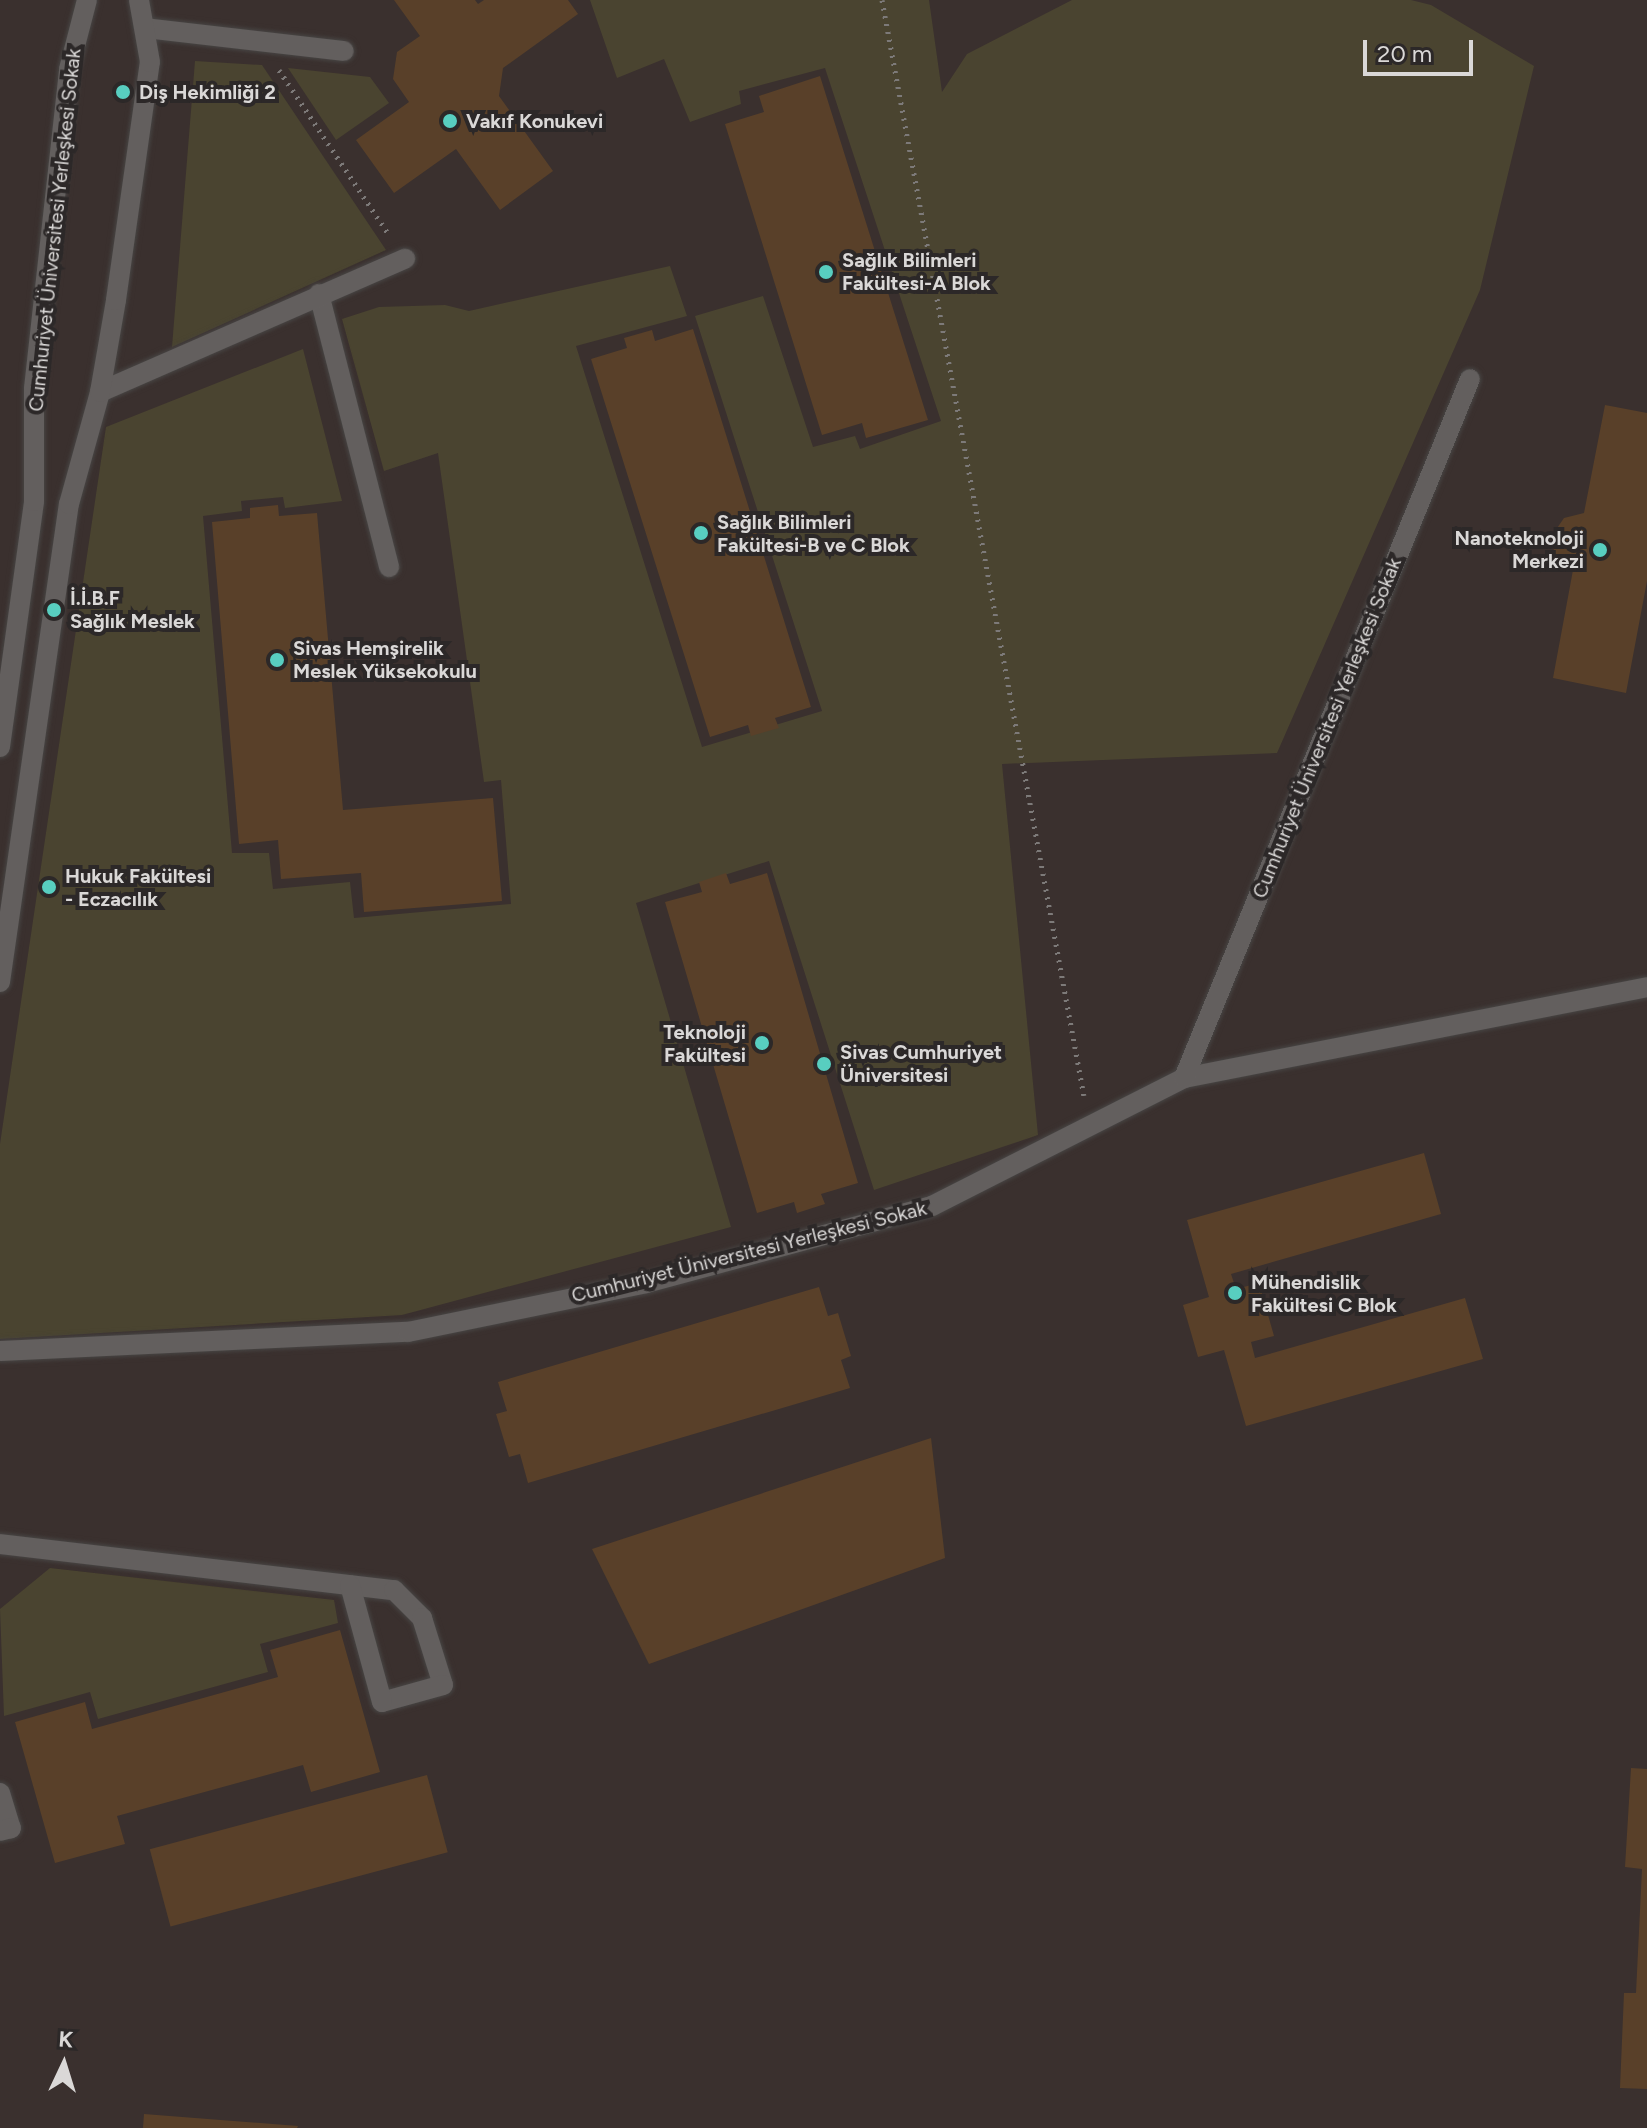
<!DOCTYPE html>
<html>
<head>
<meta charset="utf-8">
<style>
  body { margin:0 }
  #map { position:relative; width:1647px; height:2128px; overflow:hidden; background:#2c2828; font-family:Figtree,sans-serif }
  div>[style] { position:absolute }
  .built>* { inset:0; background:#3a302e; transform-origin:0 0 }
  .green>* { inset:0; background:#4a4430 }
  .building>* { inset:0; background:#594029; transform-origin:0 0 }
  .path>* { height:5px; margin-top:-2.5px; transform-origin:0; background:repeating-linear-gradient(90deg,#7d7a79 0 2px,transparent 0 8px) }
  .roads { filter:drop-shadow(0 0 2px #474544) drop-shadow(0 0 2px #474544) }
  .lane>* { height:20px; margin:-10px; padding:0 10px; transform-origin:10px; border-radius:10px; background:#635f5e }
  .street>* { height:20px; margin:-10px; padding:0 10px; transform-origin:10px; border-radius:10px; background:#635f5e }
  .dots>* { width:22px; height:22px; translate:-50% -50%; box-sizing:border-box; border:4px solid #2c2828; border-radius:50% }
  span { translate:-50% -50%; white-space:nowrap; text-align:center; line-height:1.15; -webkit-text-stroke:8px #2c2828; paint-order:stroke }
  .poi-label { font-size:20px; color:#dad8d7; font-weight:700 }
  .left { translate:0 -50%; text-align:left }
  .right { translate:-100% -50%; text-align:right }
  .street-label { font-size:20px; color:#dad8d7 }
  .north { position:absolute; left:24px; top:2024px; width:80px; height:80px; -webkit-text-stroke:6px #2c2828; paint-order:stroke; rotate:4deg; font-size:22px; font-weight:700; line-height:32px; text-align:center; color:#dad8d7 }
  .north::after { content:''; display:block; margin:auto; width:28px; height:36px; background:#dad8d7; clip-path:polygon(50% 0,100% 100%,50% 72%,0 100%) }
  .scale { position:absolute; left:1363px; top:40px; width:110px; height:36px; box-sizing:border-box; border:4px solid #dad8d7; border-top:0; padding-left:10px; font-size:24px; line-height:28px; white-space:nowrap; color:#dad8d7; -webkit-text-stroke:6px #2c2828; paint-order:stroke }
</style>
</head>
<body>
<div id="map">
  <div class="built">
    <i style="left:0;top:0;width:1647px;height:2128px"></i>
  </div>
  <div class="green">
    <i style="clip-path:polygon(590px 0,929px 0,942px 92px,967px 54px,1072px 0,1411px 0,1431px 5px,1534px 66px,1480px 290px,1277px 753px,1002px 764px,1038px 1135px,874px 1190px,769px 861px,636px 903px,731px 1227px,402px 1315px,0 1339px,0 1144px,106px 427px,303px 349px,342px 501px,285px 508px,283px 497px,241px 501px,242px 511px,203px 516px,232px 853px,269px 853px,273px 889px,350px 882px,354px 918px,511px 904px,501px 780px,484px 782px,438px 453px,384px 471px,342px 319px,379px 307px,445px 305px,469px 311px,670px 266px,687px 316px,576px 346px,702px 747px,822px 711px,695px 316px,763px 296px,813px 447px,855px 436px,860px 449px,941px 421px,825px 68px,739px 91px,741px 104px,690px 122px,664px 59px,617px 78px)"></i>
    <i style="clip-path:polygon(195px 61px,262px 65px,386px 250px,172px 347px)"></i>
    <i style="clip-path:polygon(288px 68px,370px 77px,389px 103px,336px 140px)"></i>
    <i style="clip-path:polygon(50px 1568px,334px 1600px,338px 1623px,260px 1644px,268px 1672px,98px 1719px,90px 1692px,4px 1716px,0 1609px)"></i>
  </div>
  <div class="building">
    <i style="clip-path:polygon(394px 0,475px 0,478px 4px,484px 0,568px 0,578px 14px,503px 68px,499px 96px,553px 171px,500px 210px,456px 149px,394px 193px,356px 140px,409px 102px,393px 79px,397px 52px,420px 36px)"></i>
    <i style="clip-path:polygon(820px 76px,928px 420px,866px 438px,862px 423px,822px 435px,725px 124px,764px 112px,759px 96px)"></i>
    <i style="clip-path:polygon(693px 329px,811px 707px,775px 718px,779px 728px,751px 736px,748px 725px,710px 737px,591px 359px,627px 348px,624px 338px,652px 330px,655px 341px)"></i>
    <i style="clip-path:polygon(1605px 405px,1647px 413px,1647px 581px,1626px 693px,1553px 678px,1573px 570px,1554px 553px,1553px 534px,1564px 518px,1584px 513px)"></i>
    <i style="clip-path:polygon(278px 505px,279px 516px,317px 513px,343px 810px,493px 798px,502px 901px,364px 912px,361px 873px,281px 879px,278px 840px,239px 844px,212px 522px,250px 518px,250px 508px)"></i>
    <i style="clip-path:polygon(726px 873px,730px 884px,767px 873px,858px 1183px,821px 1194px,825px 1204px,797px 1213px,794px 1202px,757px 1213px,665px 902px,702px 892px,699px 882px)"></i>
    <i style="clip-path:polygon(1424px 1153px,1441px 1214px,1231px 1274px,1236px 1289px,1259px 1283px,1274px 1336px,1251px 1342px,1255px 1358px,1465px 1298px,1483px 1359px,1246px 1426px,1224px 1350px,1198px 1357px,1183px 1305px,1209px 1297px,1187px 1220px)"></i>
    <i style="clip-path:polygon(819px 1287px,828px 1316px,838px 1313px,851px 1356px,841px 1360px,850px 1388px,528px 1483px,520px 1454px,509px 1457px,496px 1414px,507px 1411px,498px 1382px)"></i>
    <i style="clip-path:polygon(931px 1438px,945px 1558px,649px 1664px,592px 1549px)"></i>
    <i style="clip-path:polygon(340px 1630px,380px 1772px,311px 1792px,303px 1765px,117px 1816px,125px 1844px,55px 1863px,15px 1722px,85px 1702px,92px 1729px,278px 1677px,270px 1650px)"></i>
    <i style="clip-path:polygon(1631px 1768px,1647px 1769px,1647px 2089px,1620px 2088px,1624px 1993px,1636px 1993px,1642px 1869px,1625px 1867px)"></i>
    <i style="left:427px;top:1775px;width:80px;height:287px;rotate:75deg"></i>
    <i style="clip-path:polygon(144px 2114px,298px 2126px,297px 2128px,143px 2128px)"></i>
  </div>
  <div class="path">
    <i style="left:882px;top:0;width:1114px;rotate:79.56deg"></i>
    <i style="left:279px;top:70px;width:198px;rotate:56.3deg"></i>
  </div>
  <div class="roads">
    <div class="lane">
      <i style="left:145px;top:28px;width:200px;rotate:6.6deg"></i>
      <i style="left:319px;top:294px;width:282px;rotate:75.6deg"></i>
      <i style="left:100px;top:392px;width:333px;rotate:-23.6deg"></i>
      <i style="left:0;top:1544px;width:397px;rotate:6.7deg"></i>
      <i style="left:394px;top:1590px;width:40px;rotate:45deg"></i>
      <i style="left:422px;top:1618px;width:70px;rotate:72.6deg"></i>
      <i style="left:443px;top:1685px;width:63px;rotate:164.4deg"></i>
      <i style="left:382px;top:1702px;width:121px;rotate:-105.3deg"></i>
      <i style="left:0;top:1793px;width:37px;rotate:73deg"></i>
      <i style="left:11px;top:1828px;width:11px;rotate:165deg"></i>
    </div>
    <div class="street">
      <i style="left:0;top:747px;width:248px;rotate:-82.1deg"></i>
      <i style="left:34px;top:501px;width:113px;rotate:-90deg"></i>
      <i style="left:34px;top:388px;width:321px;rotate:-83.7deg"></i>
      <i style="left:69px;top:69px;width:71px;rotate:-75.4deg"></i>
      <i style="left:0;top:982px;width:483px;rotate:-81.8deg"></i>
      <i style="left:69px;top:504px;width:116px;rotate:-74.5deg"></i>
      <i style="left:100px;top:392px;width:93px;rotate:-80.1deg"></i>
      <i style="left:116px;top:300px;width:240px;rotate:-81.9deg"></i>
      <i style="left:150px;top:62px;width:63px;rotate:-100.1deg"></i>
      <i style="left:1184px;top:1078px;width:472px;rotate:-11.1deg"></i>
      <i style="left:0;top:1351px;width:408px;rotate:-2.7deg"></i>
      <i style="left:408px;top:1332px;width:243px;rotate:-11.6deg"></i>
      <i style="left:646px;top:1283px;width:296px;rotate:-15.1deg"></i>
      <i style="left:932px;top:1206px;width:283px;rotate:-26.9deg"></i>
      <i style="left:1184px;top:1078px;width:755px;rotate:-67.75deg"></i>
    </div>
  </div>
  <div class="dots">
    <i style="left:123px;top:92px;background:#58cec0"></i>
    <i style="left:450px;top:121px;background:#58cec0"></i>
    <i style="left:826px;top:272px;background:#58cec0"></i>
    <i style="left:701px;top:533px;background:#58cec0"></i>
    <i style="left:1600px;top:550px;background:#58cec0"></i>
    <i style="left:54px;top:610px;background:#58cec0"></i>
    <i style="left:277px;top:660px;background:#58cec0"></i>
    <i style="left:49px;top:887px;background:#58cec0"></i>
    <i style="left:762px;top:1043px;background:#58cec0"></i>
    <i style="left:824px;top:1064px;background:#58cec0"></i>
    <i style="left:1235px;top:1293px;background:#58cec0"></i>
  </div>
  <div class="poi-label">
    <span class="left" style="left:139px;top:92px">Diş Hekimliği 2</span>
    <span class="left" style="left:466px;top:121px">Vakıf Konukevi</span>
    <span class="left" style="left:842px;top:272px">Sağlık Bilimleri<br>Fakültesi-A Blok</span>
    <span class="left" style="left:717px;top:534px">Sağlık Bilimleri<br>Fakültesi-B ve C Blok</span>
    <span class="right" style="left:1584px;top:550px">Nanoteknoloji<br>Merkezi</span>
    <span class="left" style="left:70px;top:610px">İ.İ.B.F<br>Sağlık Meslek</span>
    <span class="left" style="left:293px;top:660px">Sivas Hemşirelik<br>Meslek Yüksekokulu</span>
    <span class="left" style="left:65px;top:888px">Hukuk Fakültesi<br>- Eczacılık</span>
    <span class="right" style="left:746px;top:1044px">Teknoloji<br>Fakültesi</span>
    <span class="left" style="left:840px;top:1064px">Sivas Cumhuriyet<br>Üniversitesi</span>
    <span class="left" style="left:1251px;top:1294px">Mühendislik<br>Fakültesi C Blok</span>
  </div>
  <div class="street-label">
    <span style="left:55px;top:230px;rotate:-84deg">Cumhuriyet Üniversitesi Yerleşkesi Sokak</span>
    <span style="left:1327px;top:728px;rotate:-68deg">Cumhuriyet Üniversitesi Yerleşkesi Sokak</span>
    <span style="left:749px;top:1252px;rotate:-14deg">Cumhuriyet Üniversitesi Yerleşkesi Sokak</span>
  </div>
  <div class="north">K</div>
  <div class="scale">20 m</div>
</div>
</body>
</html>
